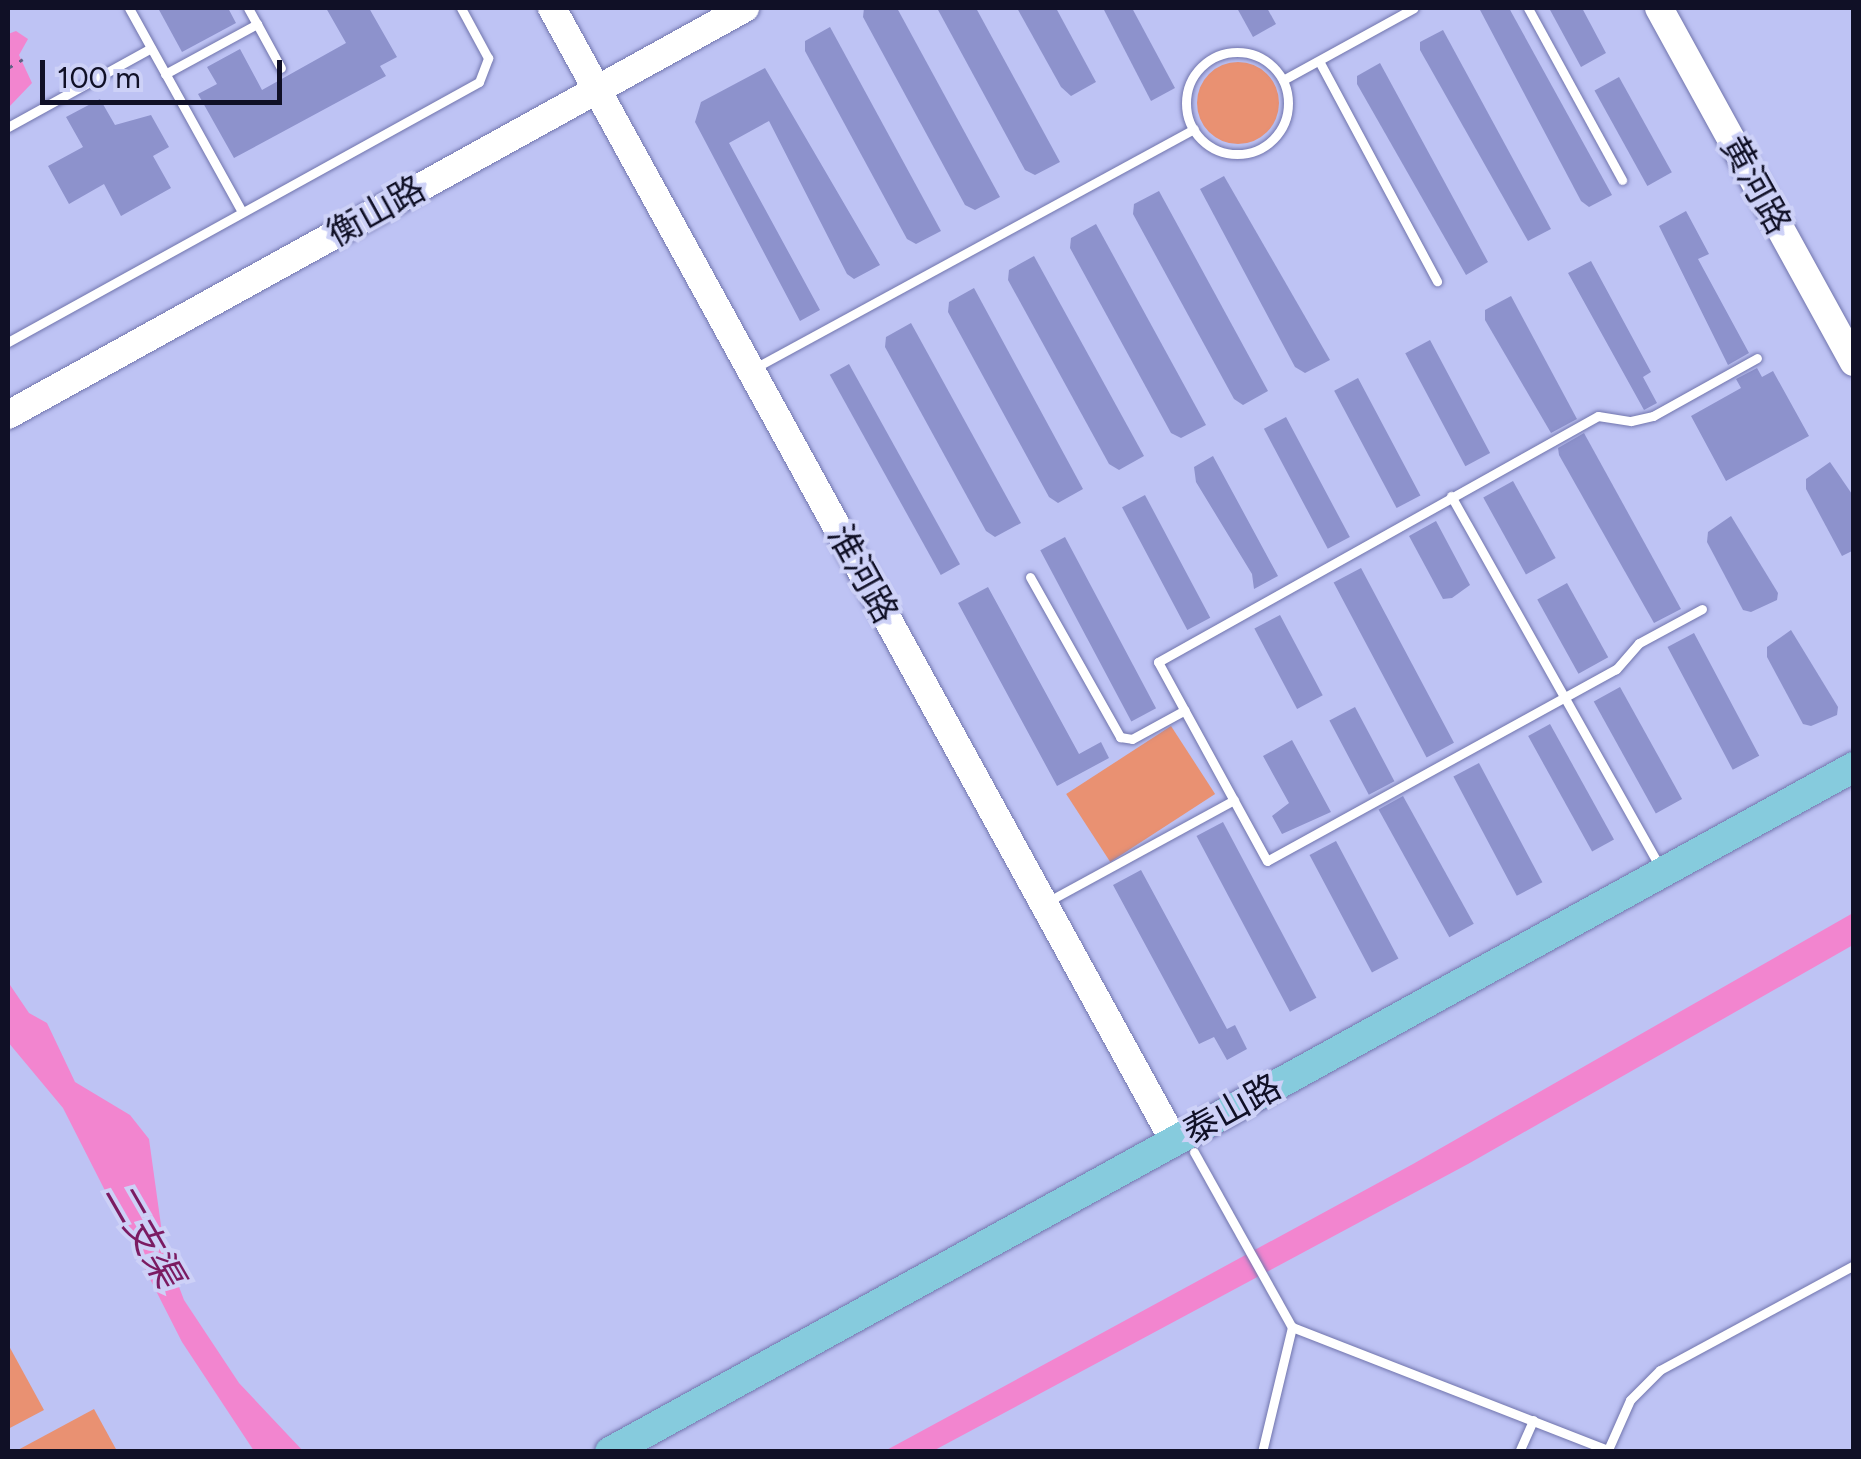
<!DOCTYPE html>
<html>
<head>
<meta charset="utf-8">
<style>
  body { margin:0 }
  #map { position:relative; width:1861px; height:1459px; overflow:hidden; background:#bec3f4; font-family:Figtree,"Noto Sans SC",sans-serif }
  div>[style] { position:absolute }
  .green>* { inset:0; background:#e99172; transform-origin:0 0 }
  .round { border-radius:50% }
  .water>* { inset:0; background:#f285cf }
  .building>* { inset:0; background:#8d92cc; transform-origin:0 0 }
  .path>* { height:2.5px; margin-top:-1.25px; transform-origin:0; background:repeating-linear-gradient(90deg,#5f6284 0 5px,transparent 0 13px) }
  .roads { filter:drop-shadow(0 0 2px #7175ad) drop-shadow(0 0 2px #7175ad) }
  .lane>* { height:9px; margin:-4.5px; padding:0 4.5px; transform-origin:4.5px; border-radius:4.5px; background:#fff }
  .lane>.ring { margin:-4.5px; padding:0; box-sizing:content-box; background:none; border:9px solid #fff; border-radius:50% }
  .secondary>* { height:28px; margin:-14px; padding:0 14px; transform-origin:14px; border-radius:14px; background:#fff }
  .primary>* { height:30px; margin:-15px; padding:0 15px; transform-origin:15px; border-radius:15px; background:#86cbdd }
  span { translate:-50% -50%; white-space:nowrap; text-align:center; line-height:1.15; -webkit-text-stroke:8px #cdd1f7; paint-order:stroke }
  .street-label { font-size:35px; color:#101026 }
  .water-label { font-size:38px; color:#7b1b62; font-style:italic }
  .frame { position:absolute; inset:0; border:10px solid #101026; pointer-events:none }
  .scale { position:absolute; left:40px; top:60px; width:242px; height:45px; box-sizing:border-box; border:5px solid #101026; border-top:0; padding-left:12px; font-size:30px; line-height:35px; white-space:nowrap; color:#101026; -webkit-text-stroke:8px #cdd1f7; paint-order:stroke }
</style>
</head>
<body>
<div id="map">
  <div class="green">
    <i class="round" style="left:1197px;top:62px;width:82px;height:82px"></i>
    <i style="left:1171px;top:726px;width:81px;height:125px;rotate:57deg"></i>
    <i style="clip-path:polygon(9px 1346px,44px 1410px,8px 1429px,8px 1347px)"></i>
    <i style="clip-path:polygon(94px 1409px,117px 1451px,16px 1451px)"></i>
  </div>
  <div class="water">
    <i style="clip-path:polygon(16px 31px,28px 39px,19px 55px,32px 83px,9px 107px,8px 34px)"></i>
    <i style="clip-path:polygon(1853px 913px,1853px 945px,1468px 1164px,933px 1451px,883px 1452px,1413px 1164px)"></i>
    <i style="clip-path:polygon(8px 982px,29px 1013px,47px 1023px,75px 1082px,130px 1115px,149px 1139px,164px 1247px,184px 1300px,239px 1383px,303px 1451px,254px 1451px,182px 1342px,63px 1108px,8px 1042px)"></i>
  </div>
  <div class="building">
    <i style="clip-path:polygon(158px 8px,228px 8px,236px 23px,182px 52px)"></i>
    <i style="clip-path:polygon(326px 8px,369px 8px,397px 57px,380px 66px,386px 76px,234px 158px,198px 94px,217px 84px,207px 67px,240px 49px,262px 90px,346px 43px)"></i>
    <i style="clip-path:polygon(864px 8px,897px 8px,1000px 197px,975px 210px,965px 205px,863px 17px)"></i>
    <i style="clip-path:polygon(937px 8px,976px 8px,1060px 162px,1035px 175px,1025px 170px)"></i>
    <i style="clip-path:polygon(1017px 8px,1056px 8px,1096px 82px,1071px 96px,1061px 87px)"></i>
    <i style="clip-path:polygon(1103px 8px,1132px 8px,1175px 88px,1151px 101px)"></i>
    <i style="clip-path:polygon(1237px 8px,1267px 8px,1276px 24px,1253px 37px)"></i>
    <i style="clip-path:polygon(1479px 8px,1509px 8px,1612px 195px,1589px 207px,1581px 201px)"></i>
    <i style="clip-path:polygon(1549px 8px,1582px 8px,1606px 53px,1581px 67px)"></i>
    <i style="clip-path:polygon(830px 27px,941px 231px,916px 244px,907px 239px,805px 51px,805px 41px)"></i>
    <i style="clip-path:polygon(1443px 30px,1551px 229px,1528px 241px,1420px 50px,1420px 42px)"></i>
    <i style="clip-path:polygon(1380px 63px,1488px 262px,1466px 275px,1357px 84px,1357px 76px)"></i>
    <i style="clip-path:polygon(765px 68px,880px 265px,854px 279px,847px 274px,769px 121px,729px 143px,820px 310px,800px 321px,695px 122px,701px 102px)"></i>
    <i style="left:1619px;top:77px;width:109px;height:28px;rotate:61deg"></i>
    <i style="clip-path:polygon(100px 99px,115px 125px,151px 115px,169px 147px,153px 156px,171px 188px,121px 216px,104px 184px,69px 204px,48px 166px,83px 147px,66px 117px)"></i>
    <i style="clip-path:polygon(1224px 176px,1330px 360px,1305px 373px,1295px 367px,1200px 189px)"></i>
    <i style="clip-path:polygon(1159px 191px,1268px 391px,1243px 405px,1234px 399px,1133px 214px,1134px 204px)"></i>
    <i style="clip-path:polygon(1686px 211px,1709px 254px,1698px 259px,1749px 353px,1728px 365px,1659px 226px)"></i>
    <i style="clip-path:polygon(1096px 224px,1206px 425px,1181px 438px,1171px 433px,1070px 248px,1071px 238px)"></i>
    <i style="clip-path:polygon(1034px 256px,1144px 456px,1119px 470px,1109px 464px,1008px 280px,1009px 270px)"></i>
    <i style="clip-path:polygon(1591px 261px,1651px 372px,1643px 377px,1657px 403px,1644px 410px,1568px 273px)"></i>
    <i style="clip-path:polygon(974px 288px,1083px 489px,1058px 503px,1049px 497px,948px 312px,949px 302px)"></i>
    <i style="clip-path:polygon(1511px 296px,1577px 419px,1551px 433px,1485px 320px,1485px 310px)"></i>
    <i style="clip-path:polygon(911px 323px,1021px 523px,995px 537px,986px 531px,885px 347px,886px 337px)"></i>
    <i style="left:1430px;top:340px;width:128px;height:28px;rotate:62deg"></i>
    <i style="left:849px;top:364px;width:229px;height:22px;rotate:61deg"></i>
    <i style="clip-path:polygon(1757px 368px,1762px 377px,1773px 371px,1809px 436px,1726px 481px,1691px 416px,1741px 388px,1736px 379px)"></i>
    <i style="left:1358px;top:378px;width:133px;height:27px;rotate:62deg"></i>
    <i style="left:1286px;top:417px;width:136px;height:25px;rotate:62deg"></i>
    <i style="clip-path:polygon(1584px 433px,1681px 609px,1654px 623px,1559px 455px,1558px 448px)"></i>
    <i style="clip-path:polygon(1213px 456px,1278px 576px,1254px 589px,1252px 574px,1196px 482px,1194px 467px)"></i>
    <i style="clip-path:polygon(1830px 462px,1854px 497px,1854px 550px,1842px 556px,1806px 489px,1806px 479px)"></i>
    <i style="left:1513px;top:481px;width:88px;height:34px;rotate:61deg"></i>
    <i style="left:1145px;top:495px;width:139px;height:26px;rotate:62deg"></i>
    <i style="clip-path:polygon(1731px 516px,1778px 593px,1777px 600px,1751px 612px,1743px 610px,1707px 542px,1708px 532px)"></i>
    <i style="clip-path:polygon(1436px 521px,1470px 585px,1452px 598px,1443px 599px,1409px 536px)"></i>
    <i style="left:1065px;top:537px;width:194px;height:28px;rotate:62deg"></i>
    <i style="left:1361px;top:568px;width:198px;height:31px;rotate:62deg"></i>
    <i style="left:1567px;top:583px;width:85px;height:34px;rotate:61deg"></i>
    <i style="clip-path:polygon(988px 587px,1079px 754px,1101px 742px,1109px 758px,1057px 786px,958px 603px)"></i>
    <i style="left:1280px;top:615px;width:91px;height:29px;rotate:62deg"></i>
    <i style="clip-path:polygon(1791px 630px,1838px 707px,1837px 715px,1811px 726px,1803px 724px,1767px 657px,1767px 647px)"></i>
    <i style="left:1694px;top:633px;width:139px;height:30px;rotate:62deg"></i>
    <i style="left:1620px;top:687px;width:128px;height:30px;rotate:61deg"></i>
    <i style="left:1355px;top:707px;width:84px;height:29px;rotate:62deg"></i>
    <i style="left:1550px;top:724px;width:132px;height:25px;rotate:61deg"></i>
    <i style="clip-path:polygon(1292px 740px,1331px 812px,1282px 834px,1272px 816px,1289px 803px,1263px 756px)"></i>
    <i style="left:1479px;top:763px;width:135px;height:29px;rotate:62deg"></i>
    <i style="left:1403px;top:796px;width:146px;height:28px;rotate:61deg"></i>
    <i style="left:1223px;top:822px;width:199px;height:30px;rotate:62deg"></i>
    <i style="left:1336px;top:841px;width:133px;height:30px;rotate:62deg"></i>
    <i style="clip-path:polygon(1141px 870px,1227px 1029px,1235px 1025px,1247px 1049px,1227px 1060px,1214px 1037px,1199px 1044px,1113px 885px)"></i>
  </div>
  <div class="path">
    <i style="left:8px;top:68px;width:17px;rotate:-31deg"></i>
  </div>
  <div class="roads">
    <div class="lane">
      <i style="left:129px;top:8px;width:231px;rotate:61deg"></i>
      <i style="left:248px;top:8px;width:18px;rotate:61deg"></i>
      <i style="left:1528px;top:8px;width:196px;rotate:61.3deg"></i>
      <i class="ring" style="left:1186px;top:52px;width:93px;height:93px"></i>
      <i style="left:1319px;top:61px;width:250px;rotate:61.8deg"></i>
      <i style="left:165px;top:74px;width:105px;rotate:-28.5deg"></i>
      <i style="left:257px;top:24px;width:50px;rotate:61.4deg"></i>
      <i style="left:1283px;top:80px;width:149px;rotate:-28.8deg"></i>
      <i style="left:8px;top:127px;width:163px;rotate:-28.9deg"></i>
      <i style="left:8px;top:342px;width:538px;rotate:-28.9deg"></i>
      <i style="left:479px;top:82px;width:26px;rotate:-69deg"></i>
      <i style="left:488px;top:58px;width:57px;rotate:-118.4deg"></i>
      <i style="left:753px;top:369px;width:502px;rotate:-28.56deg"></i>
      <i style="left:1451px;top:496px;width:427px;rotate:60.6deg"></i>
      <i style="left:1030px;top:577px;width:184px;rotate:60.6deg"></i>
      <i style="left:1120px;top:737px;width:12px;rotate:9deg"></i>
      <i style="left:1132px;top:739px;width:60px;rotate:-28.7deg"></i>
      <i style="left:1702px;top:609px;width:72px;rotate:151.6deg"></i>
      <i style="left:1639px;top:643px;width:35px;rotate:131deg"></i>
      <i style="left:1616px;top:669px;width:398px;rotate:151.2deg"></i>
      <i style="left:1267px;top:861px;width:227px;rotate:-118.7deg"></i>
      <i style="left:1158px;top:662px;width:504px;rotate:-29.21deg"></i>
      <i style="left:1598px;top:416px;width:33px;rotate:9deg"></i>
      <i style="left:1631px;top:421px;width:23px;rotate:-13deg"></i>
      <i style="left:1653px;top:416px;width:119px;rotate:-29.1deg"></i>
      <i style="left:1047px;top:902px;width:213px;rotate:-28.6deg"></i>
      <i style="left:1194px;top:1152px;width:201px;rotate:60.8deg"></i>
      <i style="left:1292px;top:1327px;width:338px;rotate:21.3deg"></i>
      <i style="left:1262px;top:1452px;width:129px;rotate:-76.5deg"></i>
      <i style="left:1519px;top:1452px;width:35px;rotate:-66deg"></i>
      <i style="left:1607px;top:1452px;width:57px;rotate:-66.1deg"></i>
      <i style="left:1630px;top:1400px;width:42px;rotate:-45deg"></i>
      <i style="left:1660px;top:1370px;width:221px;rotate:-28.4deg"></i>
    </div>
    <div class="secondary">
      <i style="left:552px;top:8px;width:1293px;rotate:61.23deg"></i>
      <i style="left:1659px;top:8px;width:404px;rotate:61.2deg"></i>
      <i style="left:8px;top:415px;width:842px;rotate:-28.91deg"></i>
    </div>
    <div class="primary">
      <i style="left:610px;top:1452px;width:1420px;rotate:-28.84deg"></i>
    </div>
  </div>
  <div class="street-label">
    <span style="left:1756px;top:185px;rotate:61deg">黄河路</span>
    <span style="left:376px;top:211px;rotate:-29deg">衡山路</span>
    <span style="left:863px;top:574px;rotate:61deg">淮河路</span>
    <span style="left:1232px;top:1109px;rotate:-29deg">泰山路</span>
  </div>
  <div class="water-label">
    <span style="left:143px;top:1235px;rotate:60deg">二支渠</span>
  </div>
  <div class="frame"></div>
  <div class="scale">100 m</div>
</div>
</body>
</html>
